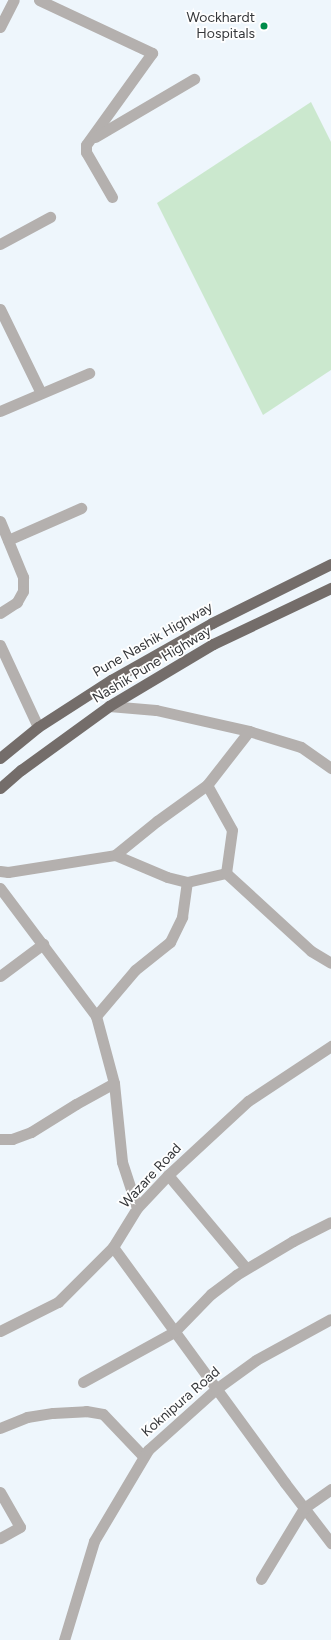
<!DOCTYPE html>
<html>
<head>
<meta charset="utf-8">
<style>
  body { margin:0 }
  #map { position:relative; width:331px; height:1640px; overflow:hidden; background:#eef6fc; font-family:Figtree,sans-serif }
  div>[style] { position:absolute }
  .green>* { inset:0; background:#cbe8ce }
  .minor>* { height:11px; margin:-5.5px; padding:0 5.5px; transform-origin:5.5px; border-radius:5.5px; background:#b4b0ae }
  .tertiary>* { height:11px; margin:-5.5px; padding:0 5.5px; transform-origin:5.5px; border-radius:5.5px; background:#b4b0ae }
  .trunk>* { height:11px; margin:-5.5px; padding:0 5.5px; transform-origin:5.5px; border-radius:5.5px; background:#746d6a }
  .dots>* { width:11px; height:11px; translate:-50% -50%; box-sizing:border-box; border:2px solid #fff; border-radius:50% }
  span { translate:-50% -50%; white-space:nowrap; text-align:center; line-height:1.15; -webkit-text-stroke:3.5px #fff; paint-order:stroke }
  .poi-label { font-size:14px; color:#36383b }
  .right { translate:-100% -50%; text-align:right }
  .street-label { font-size:14px; color:#36383b }
</style>
</head>
<body>
<div id="map">
  <div class="green">
    <i style="clip-path:polygon(311px 102px,331px 142px,331px 370px,263px 415px,157px 203px)"></i>
  </div>
  <div class="minor">
    <i style="left:39px;top:0;width:125px;rotate:25.1deg"></i>
    <i style="left:152px;top:53px;width:113px;rotate:125.7deg"></i>
    <i style="left:86px;top:145px;width:7px;rotate:90deg"></i>
    <i style="left:86px;top:152px;width:52px;rotate:60deg"></i>
    <i style="left:95px;top:137px;width:115px;rotate:-30.4deg"></i>
    <i style="left:0;top:244px;width:57px;rotate:-28.4deg"></i>
    <i style="left:0;top:309px;width:93px;rotate:64deg"></i>
    <i style="left:0;top:411px;width:97px;rotate:-23.1deg"></i>
    <i style="left:0;top:521px;width:61px;rotate:67.7deg"></i>
    <i style="left:23px;top:577px;width:14px;rotate:90deg"></i>
    <i style="left:23px;top:591px;width:13px;rotate:119deg"></i>
    <i style="left:17px;top:602px;width:20px;rotate:147deg"></i>
    <i style="left:8px;top:540px;width:80px;rotate:-23.7deg"></i>
    <i style="left:0;top:645px;width:90px;rotate:65.1deg"></i>
    <i style="left:109px;top:706px;width:47px;rotate:4.9deg"></i>
    <i style="left:156px;top:710px;width:95px;rotate:12.7deg"></i>
    <i style="left:249px;top:731px;width:54px;rotate:17.1deg"></i>
    <i style="left:301px;top:747px;width:37px;rotate:35deg"></i>
    <i style="left:207px;top:785px;width:51px;rotate:60.9deg"></i>
    <i style="left:232px;top:830px;width:43px;rotate:97.9deg"></i>
    <i style="left:115px;top:855px;width:54px;rotate:-39deg"></i>
    <i style="left:157px;top:821px;width:62px;rotate:-35.8deg"></i>
    <i style="left:207px;top:785px;width:68px;rotate:-52.1deg"></i>
    <i style="left:0;top:871px;width:8px;rotate:7deg"></i>
    <i style="left:8px;top:872px;width:108px;rotate:-9deg"></i>
    <i style="left:115px;top:855px;width:56px;rotate:22.9deg"></i>
    <i style="left:167px;top:877px;width:21px;rotate:14deg"></i>
    <i style="left:187px;top:882px;width:40px;rotate:-13deg"></i>
    <i style="left:226px;top:873px;width:115px;rotate:42.5deg"></i>
    <i style="left:311px;top:951px;width:23px;rotate:31deg"></i>
    <i style="left:0;top:888px;width:160px;rotate:53.1deg"></i>
    <i style="left:96px;top:1016px;width:69px;rotate:75deg"></i>
    <i style="left:114px;top:1083px;width:79px;rotate:84.2deg"></i>
    <i style="left:122px;top:1162px;width:48px;rotate:71.9deg"></i>
    <i style="left:0;top:976px;width:54px;rotate:-36.7deg"></i>
    <i style="left:96px;top:1016px;width:60px;rotate:-49.7deg"></i>
    <i style="left:135px;top:970px;width:45px;rotate:-38.7deg"></i>
    <i style="left:170px;top:942px;width:28px;rotate:-64deg"></i>
    <i style="left:182px;top:917px;width:35px;rotate:-82deg"></i>
    <i style="left:0;top:1139px;width:12px"></i>
    <i style="left:12px;top:1139px;width:20px;rotate:-20deg"></i>
    <i style="left:31px;top:1132px;width:53px;rotate:-31.9deg"></i>
    <i style="left:76px;top:1104px;width:43px;rotate:-28.9deg"></i>
    <i style="left:168px;top:1175px;width:121px;rotate:50deg"></i>
    <i style="left:113px;top:1247px;width:292px;rotate:53.9deg"></i>
    <i style="left:285px;top:1483px;width:76px;rotate:52.5deg"></i>
    <i style="left:83px;top:1382px;width:104px;rotate:-28.8deg"></i>
    <i style="left:174px;top:1332px;width:53px;rotate:-45.8deg"></i>
    <i style="left:211px;top:1294px;width:31px;rotate:-37deg"></i>
    <i style="left:236px;top:1275px;width:66px;rotate:-30.8deg"></i>
    <i style="left:293px;top:1241px;width:42px;rotate:-26.6deg"></i>
    <i style="left:0;top:1428px;width:29px;rotate:-22deg"></i>
    <i style="left:27px;top:1417px;width:26px;rotate:-9deg"></i>
    <i style="left:53px;top:1413px;width:33px;rotate:-3deg"></i>
    <i style="left:86px;top:1411px;width:17px;rotate:10deg"></i>
    <i style="left:103px;top:1414px;width:59px;rotate:46.4deg"></i>
    <i style="left:0;top:1492px;width:40px;rotate:60.3deg"></i>
    <i style="left:20px;top:1527px;width:23px;rotate:151deg"></i>
    <i style="left:261px;top:1579px;width:83px;rotate:-58.8deg"></i>
    <i style="left:304px;top:1508px;width:33px;rotate:-35deg"></i>
    <i style="left:64px;top:1640px;width:103px;rotate:-73.1deg"></i>
    <i style="left:94px;top:1541px;width:106px;rotate:-59.3deg"></i>
    <i style="left:148px;top:1450px;width:91px;rotate:-41.9deg"></i>
    <i style="left:216px;top:1389px;width:49px;rotate:-35.9deg"></i>
    <i style="left:256px;top:1360px;width:85px;rotate:-28.7deg"></i>
  </div>
  <div class="tertiary">
    <i style="left:0;top:27px;width:30px;rotate:-63deg"></i>
    <i style="left:0;top:1331px;width:65px;rotate:-26.6deg"></i>
    <i style="left:58px;top:1302px;width:78px;rotate:-45deg"></i>
    <i style="left:113px;top:1247px;width:46px;rotate:-58.4deg"></i>
    <i style="left:137px;top:1208px;width:45px;rotate:-46.8deg"></i>
    <i style="left:168px;top:1175px;width:109px;rotate:-42.8deg"></i>
    <i style="left:248px;top:1101px;width:100px;rotate:-33.5deg"></i>
  </div>
  <div class="trunk">
    <i style="left:0;top:758px;width:49px;rotate:-39.2deg"></i>
    <i style="left:38px;top:727px;width:87px;rotate:-32.8deg"></i>
    <i style="left:111px;top:680px;width:116px;rotate:-29.4deg"></i>
    <i style="left:212px;top:623px;width:133px;rotate:-26.4deg"></i>
    <i style="left:0;top:788px;width:28px;rotate:-41deg"></i>
    <i style="left:21px;top:770px;width:109px;rotate:-36deg"></i>
    <i style="left:109px;top:706px;width:121px;rotate:-30.8deg"></i>
    <i style="left:213px;top:644px;width:131px;rotate:-25.4deg"></i>
  </div>
  <div class="dots">
    <i style="left:264px;top:26px;background:#008c49"></i>
  </div>
  <div class="poi-label">
    <span class="right" style="left:255px;top:26px">Wockhardt<br>Hospitals</span>
  </div>
  <div class="street-label">
    <span style="left:153px;top:640px;rotate:-30deg">Pune Nashik Highway</span>
    <span style="left:152px;top:665px;rotate:-31deg">Nashik Pune Highway</span>
    <span style="left:151px;top:1176px;rotate:-47deg">Wazare Road</span>
    <span style="left:181px;top:1402px;rotate:-41deg">Koknipura Road</span>
  </div>
</div>
</body>
</html>
